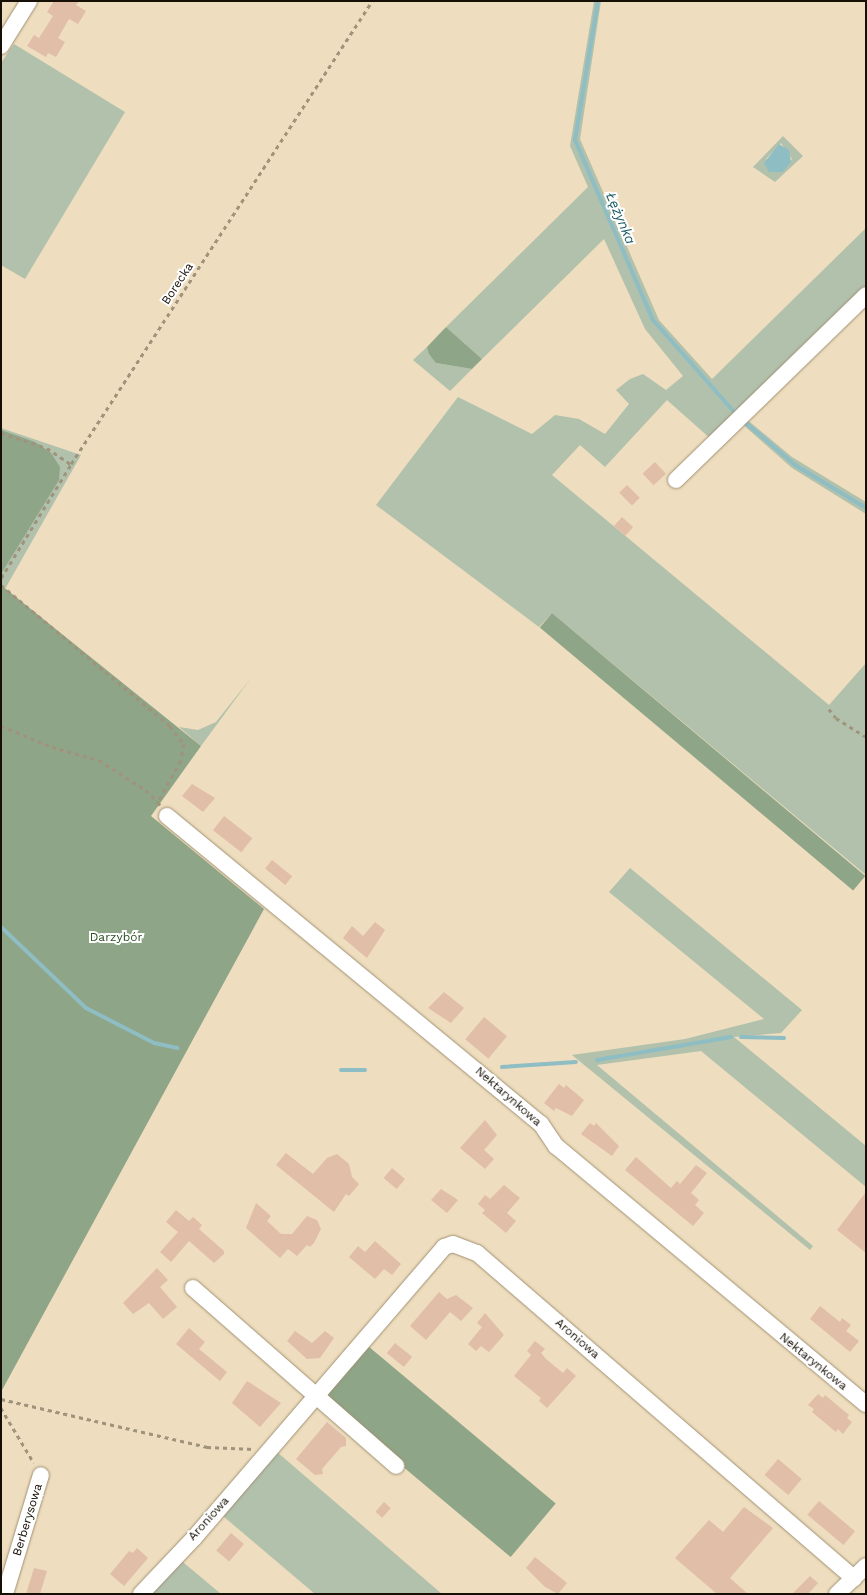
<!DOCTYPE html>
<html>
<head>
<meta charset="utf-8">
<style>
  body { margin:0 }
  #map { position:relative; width:867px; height:1595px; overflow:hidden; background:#eeddbe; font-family:"Work Sans",sans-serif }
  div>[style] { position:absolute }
  .green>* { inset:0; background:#b1c1ac }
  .forest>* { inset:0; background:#8ea587; transform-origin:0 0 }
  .water>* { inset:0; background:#8ebdc4 }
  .stream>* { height:4px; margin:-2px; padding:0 2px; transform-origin:2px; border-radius:2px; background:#8ebdc4 }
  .building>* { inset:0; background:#e1bea8; transform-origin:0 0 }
  .path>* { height:2.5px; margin-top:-1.25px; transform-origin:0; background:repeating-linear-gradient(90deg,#a0937c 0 4px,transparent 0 8px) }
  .roads { filter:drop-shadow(0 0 1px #a09174) drop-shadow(0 0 1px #a09174) }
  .minor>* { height:16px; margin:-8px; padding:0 8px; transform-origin:8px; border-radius:8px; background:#fff }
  span { translate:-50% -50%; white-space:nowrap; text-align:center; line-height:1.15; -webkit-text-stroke:4px #fff; paint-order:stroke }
  .street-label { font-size:12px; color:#150f05 }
  .park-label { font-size:12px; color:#2d4e21 }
  .water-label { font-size:14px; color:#1d5c65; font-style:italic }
  .frame { position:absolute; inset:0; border:2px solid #150f05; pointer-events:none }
</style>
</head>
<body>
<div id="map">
  <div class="green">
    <i style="clip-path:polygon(594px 1px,601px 1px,580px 139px,659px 320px,712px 379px,866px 228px,866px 290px,712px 440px,667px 400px,605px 467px,580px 445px,552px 475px,829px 705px,866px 663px,866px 875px,552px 613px,539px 627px,376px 505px,458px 397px,532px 434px,555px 415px,579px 419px,605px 434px,629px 404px,616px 390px,630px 379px,643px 374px,666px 390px,683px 376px,645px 329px,604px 239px,482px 359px,446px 327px,588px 187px,570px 146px)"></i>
    <i style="clip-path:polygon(14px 44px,125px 112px,25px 279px,1px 265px,1px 63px)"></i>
    <i style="clip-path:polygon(evenodd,783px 136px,803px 156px,775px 182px,753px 167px,783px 136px,781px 143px,792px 159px,780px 172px,766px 159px,781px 143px)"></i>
    <i style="clip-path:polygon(427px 347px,436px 363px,472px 369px,450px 391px,413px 360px)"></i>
    <i style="clip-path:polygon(745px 418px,792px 457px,866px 502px,866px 514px,792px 468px,741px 423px)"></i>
    <i style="clip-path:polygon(1px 428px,81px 455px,1px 596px)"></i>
    <i style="clip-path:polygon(251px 678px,201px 746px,179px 727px,198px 730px,216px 722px)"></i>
    <i style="clip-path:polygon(630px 868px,802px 1010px,781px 1033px,734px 1037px,866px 1146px,866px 1187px,701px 1051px,597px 1065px,813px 1246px,810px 1250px,572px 1055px,685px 1039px,764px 1019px,609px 892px)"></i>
    <i style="clip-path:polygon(277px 1452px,442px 1594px,315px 1594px,223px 1516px)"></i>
    <i style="clip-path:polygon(179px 1557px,184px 1563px,221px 1594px,147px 1594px)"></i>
  </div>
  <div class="forest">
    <i style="clip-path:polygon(446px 327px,482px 359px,472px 369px,436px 363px,429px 354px,427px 347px)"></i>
    <i style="clip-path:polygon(1px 430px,35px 442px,51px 453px,60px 467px,59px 480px,1px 574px)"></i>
    <i style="clip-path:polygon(1px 585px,201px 746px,151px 816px,264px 909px,1px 1392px)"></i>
    <i style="left:552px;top:613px;width:409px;height:19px;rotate:40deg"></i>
    <i style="left:368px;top:1346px;width:245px;height:70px;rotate:40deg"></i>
  </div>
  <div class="water">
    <i style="clip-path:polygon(779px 144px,789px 150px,791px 162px,783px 172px,769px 172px,764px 163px)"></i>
  </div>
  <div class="stream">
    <i style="left:598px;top:1px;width:141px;rotate:99.4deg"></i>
    <i style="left:575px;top:140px;width:196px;rotate:66.6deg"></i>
    <i style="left:653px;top:320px;width:124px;rotate:48.6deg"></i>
    <i style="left:746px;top:423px;width:65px;rotate:40.6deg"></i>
    <i style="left:795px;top:465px;width:83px;rotate:31.2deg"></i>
    <i style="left:1px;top:927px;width:117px;rotate:43.6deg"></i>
    <i style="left:86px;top:1008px;width:76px;rotate:27.2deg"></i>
    <i style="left:154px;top:1043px;width:24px;rotate:12deg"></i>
    <i style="left:741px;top:1037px;width:43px;rotate:1.3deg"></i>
    <i style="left:597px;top:1060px;width:136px;rotate:-9.7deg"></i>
    <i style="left:502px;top:1067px;width:74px;rotate:-3.9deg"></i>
    <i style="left:341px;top:1070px;width:24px"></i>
  </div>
  <div class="building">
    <i style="clip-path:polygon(54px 1px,79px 1px,76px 5px,86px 11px,78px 24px,69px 19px,58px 38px,65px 42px,56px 57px,48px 53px,46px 57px,27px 46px,34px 35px,39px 38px,53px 16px,47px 12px)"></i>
    <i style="left:655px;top:462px;width:16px;height:17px;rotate:47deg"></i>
    <i style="left:627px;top:485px;width:18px;height:11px;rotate:45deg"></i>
    <i style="left:622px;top:517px;width:15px;height:12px;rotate:42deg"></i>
    <i style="clip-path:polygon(192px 784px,215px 798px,203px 812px,182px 796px)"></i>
    <i style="left:224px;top:816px;width:36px;height:18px;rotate:38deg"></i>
    <i style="left:272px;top:860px;width:26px;height:11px;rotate:39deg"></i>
    <i style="clip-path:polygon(375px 922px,385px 930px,367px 958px,343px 938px,352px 926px,363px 936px)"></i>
    <i style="clip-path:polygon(444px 992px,464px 1008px,451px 1023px,428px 1008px)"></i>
    <i style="left:484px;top:1017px;width:30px;height:29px;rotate:40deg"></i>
    <i style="clip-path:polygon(559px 1084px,564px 1088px,566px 1085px,584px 1100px,572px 1116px,556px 1108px,554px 1111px,544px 1103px)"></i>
    <i style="clip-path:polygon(485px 1120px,497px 1135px,484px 1150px,494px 1159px,485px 1169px,460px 1148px)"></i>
    <i style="clip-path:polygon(590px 1123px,594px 1126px,596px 1123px,619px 1146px,612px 1156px,581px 1134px)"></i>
    <i style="clip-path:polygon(286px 1153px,313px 1174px,327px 1158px,337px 1154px,349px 1164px,352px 1177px,359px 1184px,349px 1196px,346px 1194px,334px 1212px,276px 1165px)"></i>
    <i style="clip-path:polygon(636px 1157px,671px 1188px,677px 1181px,680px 1184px,696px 1165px,707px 1173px,691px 1193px,699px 1200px,695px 1205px,704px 1213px,693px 1226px,625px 1170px)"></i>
    <i style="left:392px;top:1168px;width:17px;height:13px;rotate:40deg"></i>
    <i style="clip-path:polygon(504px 1185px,520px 1198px,507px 1213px,516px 1221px,506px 1233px,482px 1213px,485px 1210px,478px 1204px,485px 1195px,490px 1199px)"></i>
    <i style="clip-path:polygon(441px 1189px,458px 1200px,447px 1213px,431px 1200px)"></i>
    <i style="clip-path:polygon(866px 1192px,866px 1253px,837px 1230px)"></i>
    <i style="clip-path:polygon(256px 1203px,271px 1216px,267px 1221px,281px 1234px,292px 1234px,307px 1216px,317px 1220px,321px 1229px,314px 1243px,310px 1247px,307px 1245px,297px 1256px,288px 1249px,280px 1258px,246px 1228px)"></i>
    <i style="clip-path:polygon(176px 1210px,189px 1221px,193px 1217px,202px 1225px,199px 1229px,224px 1251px,224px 1254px,214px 1263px,189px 1241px,171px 1262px,160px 1252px,178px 1232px,166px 1222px)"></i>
    <i style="clip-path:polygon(375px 1241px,401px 1264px,392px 1275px,384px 1269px,375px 1279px,349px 1257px,358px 1246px,365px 1252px)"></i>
    <i style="clip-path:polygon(157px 1268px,168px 1280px,160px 1287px,177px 1307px,163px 1319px,149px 1303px,133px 1314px,123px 1303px)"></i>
    <i style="clip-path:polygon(439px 1292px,447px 1299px,456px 1295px,473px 1308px,461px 1321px,450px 1312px,426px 1340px,410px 1326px)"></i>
    <i style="clip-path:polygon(820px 1306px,840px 1322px,842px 1318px,851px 1325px,846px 1331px,859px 1341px,850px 1352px,810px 1319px)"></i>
    <i style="clip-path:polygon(485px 1313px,504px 1335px,489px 1352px,481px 1346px,476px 1351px,468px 1344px,482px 1327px,477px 1323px)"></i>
    <i style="clip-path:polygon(189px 1328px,205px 1342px,199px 1349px,227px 1372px,220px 1381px,176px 1344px)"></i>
    <i style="clip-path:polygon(295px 1331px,312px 1343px,325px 1331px,334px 1338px,320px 1358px,307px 1359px,287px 1341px)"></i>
    <i style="clip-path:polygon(535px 1341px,545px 1349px,541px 1353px,546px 1359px,563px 1373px,567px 1368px,576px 1376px,547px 1408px,539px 1401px,541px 1398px,514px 1376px,531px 1355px,527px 1351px)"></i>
    <i style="left:395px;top:1343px;width:22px;height:13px;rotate:39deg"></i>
    <i style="clip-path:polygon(247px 1381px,281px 1403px,260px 1427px,232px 1403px)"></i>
    <i style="clip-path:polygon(818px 1394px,823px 1398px,825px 1395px,849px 1415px,847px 1418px,852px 1422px,843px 1434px,838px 1429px,836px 1432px,812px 1412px,814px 1409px,808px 1405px)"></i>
    <i style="clip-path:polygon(327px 1422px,346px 1438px,346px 1446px,341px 1447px,322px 1469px,323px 1474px,315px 1475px,296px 1459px)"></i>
    <i style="left:778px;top:1459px;width:31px;height:21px;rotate:40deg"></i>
    <i style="left:819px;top:1501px;width:47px;height:18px;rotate:40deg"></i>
    <i style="left:384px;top:1502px;width:9px;height:13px;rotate:41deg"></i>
    <i style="clip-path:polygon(744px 1507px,773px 1528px,730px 1578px,748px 1594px,717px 1594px,675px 1558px,709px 1520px,723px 1532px)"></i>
    <i style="left:231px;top:1533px;width:17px;height:23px;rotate:40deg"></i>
    <i style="clip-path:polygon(137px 1548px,148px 1558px,124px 1586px,110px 1574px,129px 1551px,133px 1553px)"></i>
    <i style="clip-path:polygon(535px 1557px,567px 1583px,558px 1594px,545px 1587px,526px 1568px)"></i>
    <i style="clip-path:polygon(34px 1568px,47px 1571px,40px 1594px,26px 1594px)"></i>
    <i style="clip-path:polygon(810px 1576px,818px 1583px,808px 1594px,792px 1594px)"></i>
  </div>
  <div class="path">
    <i style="left:1px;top:433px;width:48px;rotate:18.1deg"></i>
    <i style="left:47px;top:448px;width:29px;rotate:34deg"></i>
    <i style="left:1px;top:578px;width:134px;rotate:-58.4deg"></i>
    <i style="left:71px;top:464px;width:552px;rotate:-56.97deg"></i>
    <i style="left:1px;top:585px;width:220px;rotate:39.8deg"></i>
    <i style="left:170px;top:726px;width:23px;rotate:52deg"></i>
    <i style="left:184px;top:744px;width:17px;rotate:100deg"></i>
    <i style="left:181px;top:761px;width:47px;rotate:119.3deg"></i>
    <i style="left:158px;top:802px;width:4px;rotate:56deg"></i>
    <i style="left:829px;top:709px;width:11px;rotate:52deg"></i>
    <i style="left:836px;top:718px;width:36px;rotate:32deg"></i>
    <i style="left:1px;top:726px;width:55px;rotate:22.4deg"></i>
    <i style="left:52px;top:747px;width:49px;rotate:15.5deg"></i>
    <i style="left:99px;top:760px;width:56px;rotate:32.6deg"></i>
    <i style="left:146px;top:790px;width:17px;rotate:45deg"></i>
    <i style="left:1px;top:1399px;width:212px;rotate:13.1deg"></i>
    <i style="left:207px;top:1447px;width:47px;rotate:2.4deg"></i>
    <i style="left:1px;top:1408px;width:64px;rotate:59deg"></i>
  </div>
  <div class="roads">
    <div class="minor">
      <i style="left:1px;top:46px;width:53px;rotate:-58.1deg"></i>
      <i style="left:676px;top:480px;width:265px;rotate:-44.2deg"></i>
      <i style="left:167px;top:816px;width:484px;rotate:39.5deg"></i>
      <i style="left:541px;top:1124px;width:27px;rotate:56deg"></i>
      <i style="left:556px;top:1146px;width:403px;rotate:39.8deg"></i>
      <i style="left:193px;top:1288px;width:270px;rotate:41.2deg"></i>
      <i style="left:5px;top:1594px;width:124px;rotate:-73.2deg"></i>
      <i style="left:141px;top:1594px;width:77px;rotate:-46.6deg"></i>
      <i style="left:194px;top:1538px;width:384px;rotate:-49.3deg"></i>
      <i style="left:444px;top:1247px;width:9px;rotate:-18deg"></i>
      <i style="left:453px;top:1244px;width:26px;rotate:21deg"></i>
      <i style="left:477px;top:1253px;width:498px;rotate:40.8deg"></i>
      <i style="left:837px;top:1594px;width:40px;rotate:-44deg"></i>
    </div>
  </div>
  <div class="street-label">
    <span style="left:178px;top:284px;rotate:-57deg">Borecka</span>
    <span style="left:508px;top:1097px;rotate:41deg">Nektarynkowa</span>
    <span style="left:577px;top:1339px;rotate:41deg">Aroniowa</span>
    <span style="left:813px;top:1362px;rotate:39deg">Nektarynkowa</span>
    <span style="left:209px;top:1519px;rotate:-48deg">Aroniowa</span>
    <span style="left:28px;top:1520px;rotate:-73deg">Berberysowa</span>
  </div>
  <div class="park-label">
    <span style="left:116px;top:938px">Darzybór</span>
  </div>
  <div class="water-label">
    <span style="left:621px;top:218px;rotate:67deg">Łężynka</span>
  </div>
  <div class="frame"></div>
</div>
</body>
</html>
